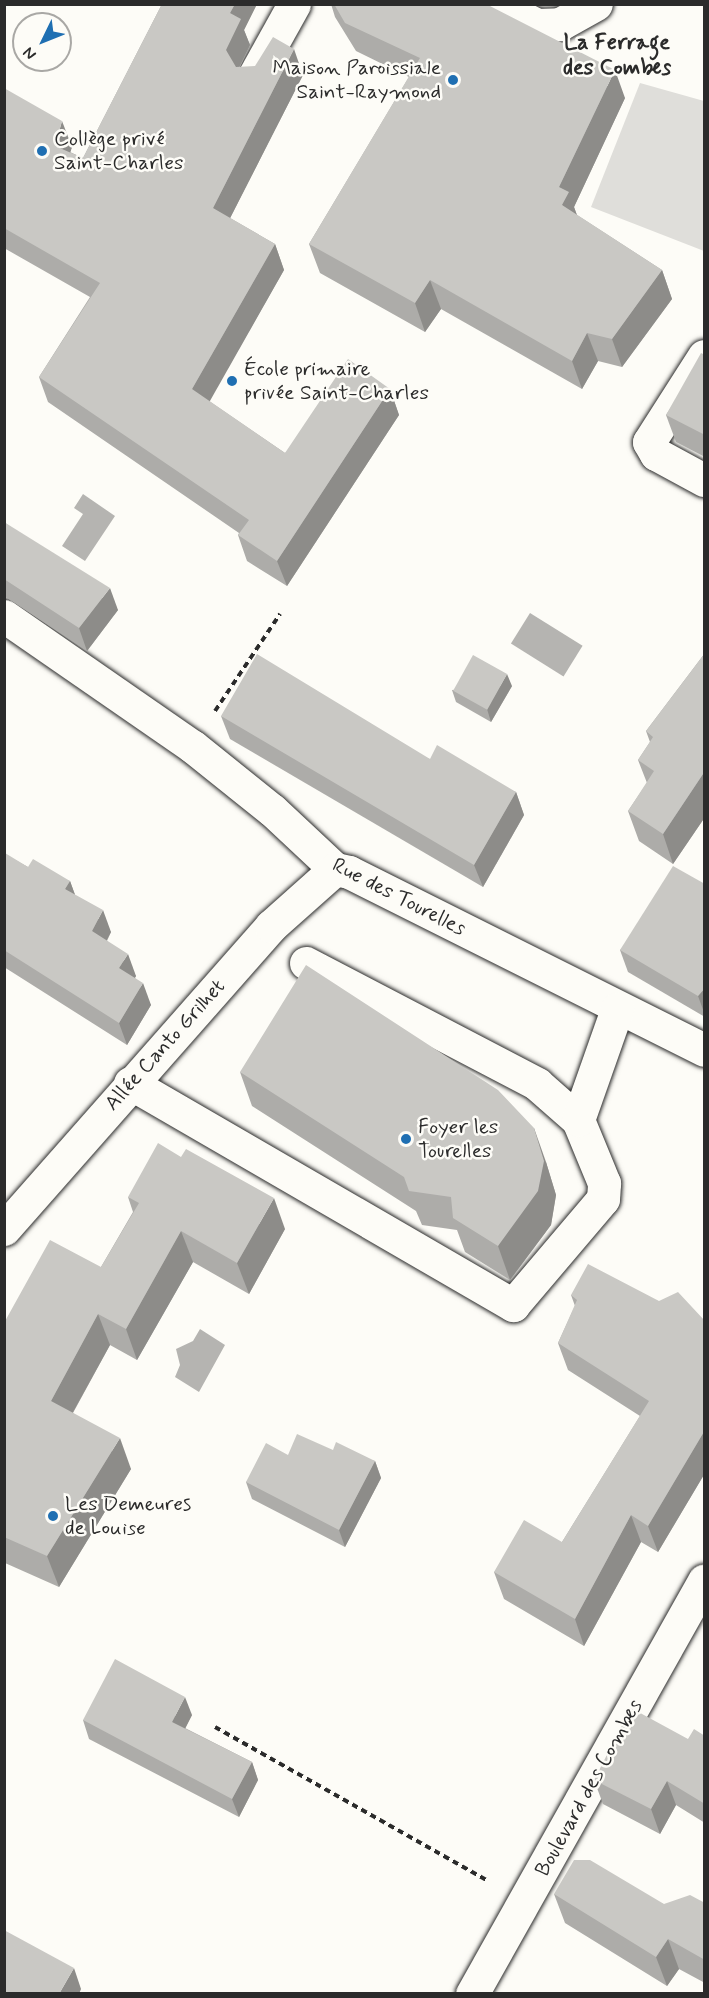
<!DOCTYPE html>
<html>
<head>
<meta charset="utf-8">
<style>
  body { margin:0 }
  #map { position:relative; width:709px; height:1998px; overflow:hidden; background:#fdfcf7; font-family:Mynerve,sans-serif }
  div>[style] { position:absolute }
  .green>* { inset:0; background:#dfdeda }
  .water>* { inset:0; background:#b5b4b1; transform-origin:0 0 }
  .path>* { height:4px; margin-top:-2px; transform-origin:0; background:repeating-linear-gradient(90deg,#2b2b2b 0 6px,transparent 0 10.5px) }
  .roads { filter:drop-shadow(0 0 2px #2b2b2b) drop-shadow(0 0 2px #2b2b2b) }
  .minor>* { height:33px; margin:-16.5px; padding:0 16.5px; transform-origin:16.5px; border-radius:16.5px; background:#fdfcf7 }
  .wall>* { inset:0; background:#adaca9 }
  .shaded-wall>* { inset:0; background:#8d8c89 }
  .building>* { inset:0; background:#c9c8c4; transform-origin:0 0 }
  .dots>* { width:16px; height:16px; translate:-50% -50%; box-sizing:border-box; border:3px solid #fdfcf7; border-radius:50% }
  span { translate:-50% -50%; white-space:nowrap; text-align:center; line-height:1.15; -webkit-text-stroke:5px #fdfcf7; paint-order:stroke }
  .poi-label { font-size:21px; color:#2b2b2b }
  .right { translate:-100% -50%; text-align:right }
  .left { translate:0 -50%; text-align:left }
  .street-label { font-size:21px; color:#2b2b2b }
  .neighbourhood-label { font-size:22px; color:#2b2b2b; font-weight:700 }
  .frame { position:absolute; inset:0; border:6px solid #2b2b2b; pointer-events:none }
  .north { position:absolute; left:12px; top:12px; width:60px; height:60px; box-sizing:border-box; background:#fdfcf7; border:2px solid #a9a8a5; border-radius:50%; rotate:227deg; font-size:16px; font-weight:700; line-height:24px; text-align:center; color:#2b2b2b }
  .north::after { content:''; display:block; margin:auto; width:21px; height:27px; background:#1f6fb2; clip-path:polygon(50% 0,100% 100%,50% 72%,0 100%) }
</style>
</head>
<body>
<div id="map">
  <div class="green">
    <i style="clip-path:polygon(640px 83px,704px 101px,704px 251px,591px 207px)"></i>
  </div>
  <div class="water">
    <i style="clip-path:polygon(83px 494px,115px 516px,85px 561px,62px 546px,83px 514px,74px 508px)"></i>
    <i style="left:530px;top:613px;width:62px;height:36px;rotate:32deg"></i>
    <i style="clip-path:polygon(200px 1329px,225px 1345px,199px 1392px,175px 1377px,180px 1365px,176px 1349px,193px 1341px)"></i>
  </div>
  <div class="path">
    <i style="left:215px;top:711px;width:117px;rotate:-56.2deg"></i>
    <i style="left:215px;top:1727px;width:311px;rotate:29.4deg"></i>
  </div>
  <div class="roads">
    <div class="minor">
      <i style="left:496px;top:4px;width:46px;rotate:27.1deg"></i>
      <i style="left:537px;top:25px;width:23px;rotate:-2deg"></i>
      <i style="left:560px;top:24px;width:41px;rotate:-29.1deg"></i>
      <i style="left:254px;top:76px;width:82px;rotate:-60.9deg"></i>
      <i style="left:704px;top:356px;width:102px;rotate:122.6deg"></i>
      <i style="left:649px;top:442px;width:14px;rotate:60deg"></i>
      <i style="left:656px;top:454px;width:55px;rotate:28.4deg"></i>
      <i style="left:4px;top:616px;width:229px;rotate:34.7deg"></i>
      <i style="left:192px;top:746px;width:102px;rotate:38.7deg"></i>
      <i style="left:272px;top:810px;width:86px;rotate:43.1deg"></i>
      <i style="left:335px;top:869px;width:14px;rotate:12deg"></i>
      <i style="left:349px;top:872px;width:397px;rotate:26.6deg"></i>
      <i style="left:306px;top:963px;width:261px;rotate:27.6deg"></i>
      <i style="left:537px;top:1084px;width:55px;rotate:41.3deg"></i>
      <i style="left:130px;top:1083px;width:443px;rotate:30.1deg"></i>
      <i style="left:513px;top:1305px;width:139px;rotate:-49.7deg"></i>
      <i style="left:603px;top:1199px;width:16px;rotate:-86deg"></i>
      <i style="left:604px;top:1183px;width:68px;rotate:-112.4deg"></i>
      <i style="left:578px;top:1120px;width:118px;rotate:-70.6deg"></i>
      <i style="left:4px;top:1229px;width:404px;rotate:-48.6deg"></i>
      <i style="left:271px;top:926px;width:86px;rotate:-41.7deg"></i>
      <i style="left:472px;top:1994px;width:474px;rotate:-60.7deg"></i>
    </div>
  </div>
  <div class="wall">
    <i style="clip-path:polygon(162px 4px,257px 4px,244px 30px,250px 45px,240px 67px,303px 75px,230px 218px,275px 244px,284px 270px,209px 401px,285px 453px,390px 389px,399px 415px,287px 586px,247px 561px,238px 535px,239px 533px,48px 402px,39px 377px,90px 297px,4px 248px,4px 88px,72px 147px,70px 152px,83px 158px)"></i>
    <i style="clip-path:polygon(331px 4px,486px 4px,625px 98px,574px 207px,577px 215px,662px 270px,672px 299px,622px 367px,598px 361px,582px 389px,441px 309px,425px 332px,320px 273px,309px 244px,409px 77px,356px 51px,335px 17px)"></i>
    <i style="clip-path:polygon(705px 355px,705px 457px,676px 442px,666px 415px)"></i>
    <i style="clip-path:polygon(4px 522px,118px 610px,87px 651px,4px 596px)"></i>
    <i style="clip-path:polygon(705px 653px,705px 817px,673px 864px,639px 841px,628px 811px,647px 783px,638px 760px,650px 742px,646px 731px)"></i>
    <i style="clip-path:polygon(512px 686px,491px 722px,456px 702px,452px 690px)"></i>
    <i style="clip-path:polygon(221px 716px,430px 759px,516px 792px,524px 815px,483px 887px,230px 739px)"></i>
    <i style="clip-path:polygon(4px 854px,28px 867px,70px 881px,75px 895px,111px 932px,107px 941px,136px 976px,135px 978px,151px 1005px,127px 1045px,4px 967px)"></i>
    <i style="clip-path:polygon(705px 884px,705px 1017px,628px 972px,620px 950px)"></i>
    <i style="clip-path:polygon(240px 1072px,546px 1162px,556px 1195px,551px 1225px,510px 1280px,465px 1252px,457px 1230px,422px 1225px,416px 1211px,252px 1106px)"></i>
    <i style="clip-path:polygon(128px 1197px,285px 1229px,249px 1294px,193px 1262px,137px 1360px,110px 1345px,73px 1413px,131px 1469px,59px 1587px,5px 1563px,4px 1564px,4px 1323px,101px 1267px,133px 1212px)"></i>
    <i style="clip-path:polygon(571px 1295px,659px 1301px,705px 1321px,705px 1473px,658px 1552px,641px 1542px,584px 1646px,504px 1599px,494px 1572px,562px 1542px,640px 1416px,568px 1370px,558px 1343px,575px 1306px)"></i>
    <i style="clip-path:polygon(333px 1450px,375px 1461px,381px 1478px,345px 1547px,252px 1499px,246px 1482px,288px 1455px)"></i>
    <i style="clip-path:polygon(192px 1715px,185px 1728px,252px 1762px,258px 1780px,239px 1817px,89px 1739px,83px 1720px)"></i>
    <i style="clip-path:polygon(705px 1736px,705px 1823px,676px 1805px,660px 1834px,603px 1804px,594px 1780px,688px 1739px)"></i>
    <i style="clip-path:polygon(554px 1894px,664px 1904px,705px 1903px,705px 1983px,679px 1969px,667px 1986px,565px 1923px)"></i>
  </div>
  <div class="shaded-wall">
    <i style="clip-path:polygon(235px 4px,257px 4px,244px 30px,250px 45px,235px 76px,226px 50px,230px 13px)"></i>
    <i style="clip-path:polygon(294px 49px,303px 75px,222px 234px,213px 208px)"></i>
    <i style="clip-path:polygon(615px 70px,625px 98px,574px 207px,579px 221px,562px 205px,559px 187px)"></i>
    <i style="clip-path:polygon(62px 121px,72px 147px,64px 172px,55px 146px)"></i>
    <i style="clip-path:polygon(275px 244px,284px 270px,202px 415px,192px 389px)"></i>
    <i style="clip-path:polygon(662px 270px,672px 299px,622px 367px,612px 339px)"></i>
    <i style="clip-path:polygon(430px 280px,441px 309px,425px 332px,415px 303px)"></i>
    <i style="clip-path:polygon(587px 333px,598px 361px,582px 389px,572px 361px)"></i>
    <i style="clip-path:polygon(390px 389px,399px 415px,287px 586px,277px 561px)"></i>
    <i style="clip-path:polygon(110px 588px,118px 610px,87px 651px,79px 628px)"></i>
    <i style="clip-path:polygon(507px 674px,512px 686px,491px 722px,487px 709px)"></i>
    <i style="clip-path:polygon(705px 771px,705px 817px,673px 864px,663px 834px)"></i>
    <i style="clip-path:polygon(516px 792px,524px 815px,483px 887px,474px 865px)"></i>
    <i style="clip-path:polygon(70px 881px,78px 903px,65px 889px)"></i>
    <i style="clip-path:polygon(103px 910px,111px 932px,100px 953px,92px 931px)"></i>
    <i style="clip-path:polygon(128px 954px,136px 976px,127px 990px,119px 968px)"></i>
    <i style="clip-path:polygon(143px 983px,151px 1005px,127px 1045px,119px 1023px)"></i>
    <i style="clip-path:polygon(705px 988px,705px 1015px,698px 996px)"></i>
    <i style="clip-path:polygon(534px 1128px,546px 1162px,556px 1195px,551px 1225px,510px 1280px,498px 1246px)"></i>
    <i style="clip-path:polygon(274px 1198px,285px 1229px,249px 1294px,237px 1263px)"></i>
    <i style="clip-path:polygon(181px 1231px,193px 1262px,137px 1360px,126px 1329px)"></i>
    <i style="clip-path:polygon(98px 1314px,110px 1345px,62px 1432px,51px 1401px)"></i>
    <i style="clip-path:polygon(705px 1430px,705px 1473px,658px 1552px,648px 1526px)"></i>
    <i style="clip-path:polygon(120px 1438px,131px 1469px,59px 1587px,47px 1556px)"></i>
    <i style="clip-path:polygon(375px 1461px,381px 1478px,345px 1547px,339px 1530px)"></i>
    <i style="clip-path:polygon(631px 1515px,641px 1542px,584px 1646px,575px 1619px)"></i>
    <i style="clip-path:polygon(185px 1697px,192px 1715px,179px 1741px,172px 1722px)"></i>
    <i style="clip-path:polygon(252px 1762px,258px 1780px,239px 1817px,232px 1799px)"></i>
    <i style="clip-path:polygon(667px 1781px,676px 1805px,660px 1834px,651px 1809px)"></i>
    <i style="clip-path:polygon(668px 1939px,679px 1969px,667px 1986px,656px 1957px)"></i>
    <i style="clip-path:polygon(74px 1968px,81px 1989px,79px 1994px,59px 1994px)"></i>
  </div>
  <div class="building">
    <i style="clip-path:polygon(162px 4px,235px 4px,230px 13px,241px 19px,226px 50px,236px 67px,255px 66px,273px 37px,294px 49px,213px 208px,275px 244px,192px 389px,285px 453px,348px 359px,390px 389px,277px 561px,238px 535px,249px 520px,39px 377px,100px 283px,4px 228px,4px 88px,62px 121px,55px 146px,83px 158px)"></i>
    <i style="clip-path:polygon(334px 4px,486px 4px,615px 70px,559px 187px,569px 192px,562px 205px,662px 270px,612px 339px,587px 333px,572px 361px,430px 280px,415px 303px,309px 244px,420px 58px,345px 23px)"></i>
    <i style="clip-path:polygon(701px 353px,705px 355px,705px 435px,666px 415px)"></i>
    <i style="clip-path:polygon(4px 522px,110px 588px,79px 628px,4px 579px)"></i>
    <i style="clip-path:polygon(705px 653px,705px 771px,663px 834px,628px 811px,654px 771px,638px 760px,653px 737px,646px 731px)"></i>
    <i style="clip-path:polygon(257px 654px,430px 759px,437px 745px,516px 792px,474px 865px,221px 716px)"></i>
    <i style="left:473px;top:655px;width:39px;height:41px;rotate:29deg"></i>
    <i style="clip-path:polygon(5px 853px,28px 867px,33px 859px,70px 881px,65px 889px,103px 910px,92px 931px,128px 954px,119px 968px,143px 983px,119px 1023px,4px 950px)"></i>
    <i style="clip-path:polygon(673px 866px,705px 884px,705px 988px,698px 996px,620px 950px)"></i>
    <i style="clip-path:polygon(306px 965px,498px 1090px,534px 1128px,544px 1161px,538px 1191px,498px 1246px,453px 1218px,451px 1197px,409px 1191px,404px 1177px,240px 1072px)"></i>
    <i style="clip-path:polygon(158px 1143px,181px 1157px,186px 1149px,274px 1198px,237px 1263px,181px 1231px,126px 1329px,98px 1314px,51px 1401px,120px 1438px,47px 1556px,4px 1537px,4px 1323px,50px 1240px,101px 1267px,139px 1203px,128px 1197px)"></i>
    <i style="clip-path:polygon(588px 1264px,659px 1301px,678px 1292px,705px 1321px,705px 1430px,648px 1526px,631px 1515px,575px 1619px,494px 1572px,524px 1520px,562px 1542px,649px 1401px,558px 1343px,577px 1300px,571px 1295px)"></i>
    <i style="clip-path:polygon(297px 1434px,333px 1450px,336px 1442px,375px 1461px,339px 1530px,246px 1482px,266px 1443px,288px 1455px)"></i>
    <i style="clip-path:polygon(115px 1659px,185px 1697px,172px 1722px,252px 1762px,232px 1799px,83px 1720px)"></i>
    <i style="clip-path:polygon(631px 1708px,688px 1739px,694px 1729px,705px 1736px,705px 1804px,667px 1781px,651px 1809px,594px 1780px)"></i>
    <i style="clip-path:polygon(574px 1860px,590px 1860px,664px 1904px,690px 1895px,705px 1903px,705px 1960px,668px 1939px,656px 1957px,554px 1894px)"></i>
    <i style="clip-path:polygon(4px 1930px,74px 1968px,59px 1994px,4px 1994px)"></i>
  </div>
  <div class="dots">
    <i style="left:453px;top:80px;background:#1f6fb2"></i>
    <i style="left:42px;top:151px;background:#1f6fb2"></i>
    <i style="left:232px;top:381px;background:#1f6fb2"></i>
    <i style="left:406px;top:1139px;background:#1f6fb2"></i>
    <i style="left:53px;top:1516px;background:#1f6fb2"></i>
  </div>
  <div class="poi-label">
    <span class="right" style="left:441px;top:80px">Maison Paroissiale<br>Saint-Raymond</span>
    <span class="left" style="left:54px;top:151px">Collège privé<br>Saint-Charles</span>
    <span class="left" style="left:244px;top:381px">École primaire<br>privée Saint-Charles</span>
    <span class="left" style="left:418px;top:1139px">Foyer les<br>Tourelles</span>
    <span class="left" style="left:65px;top:1516px">Les Demeures<br>de Louise</span>
  </div>
  <div class="street-label">
    <span style="left:399px;top:897px;rotate:27deg">Rue des Tourelles</span>
    <span style="left:165px;top:1045px;rotate:-48deg">Allée Canto Grilhet</span>
    <span style="left:589px;top:1788px;rotate:-61deg">Boulevard des Combes</span>
  </div>
  <div class="neighbourhood-label">
    <span style="left:617px;top:56px">La Ferrage<br>des Combes</span>
  </div>
  <div class="frame"></div>
  <div class="north">N</div>
</div>
</body>
</html>
